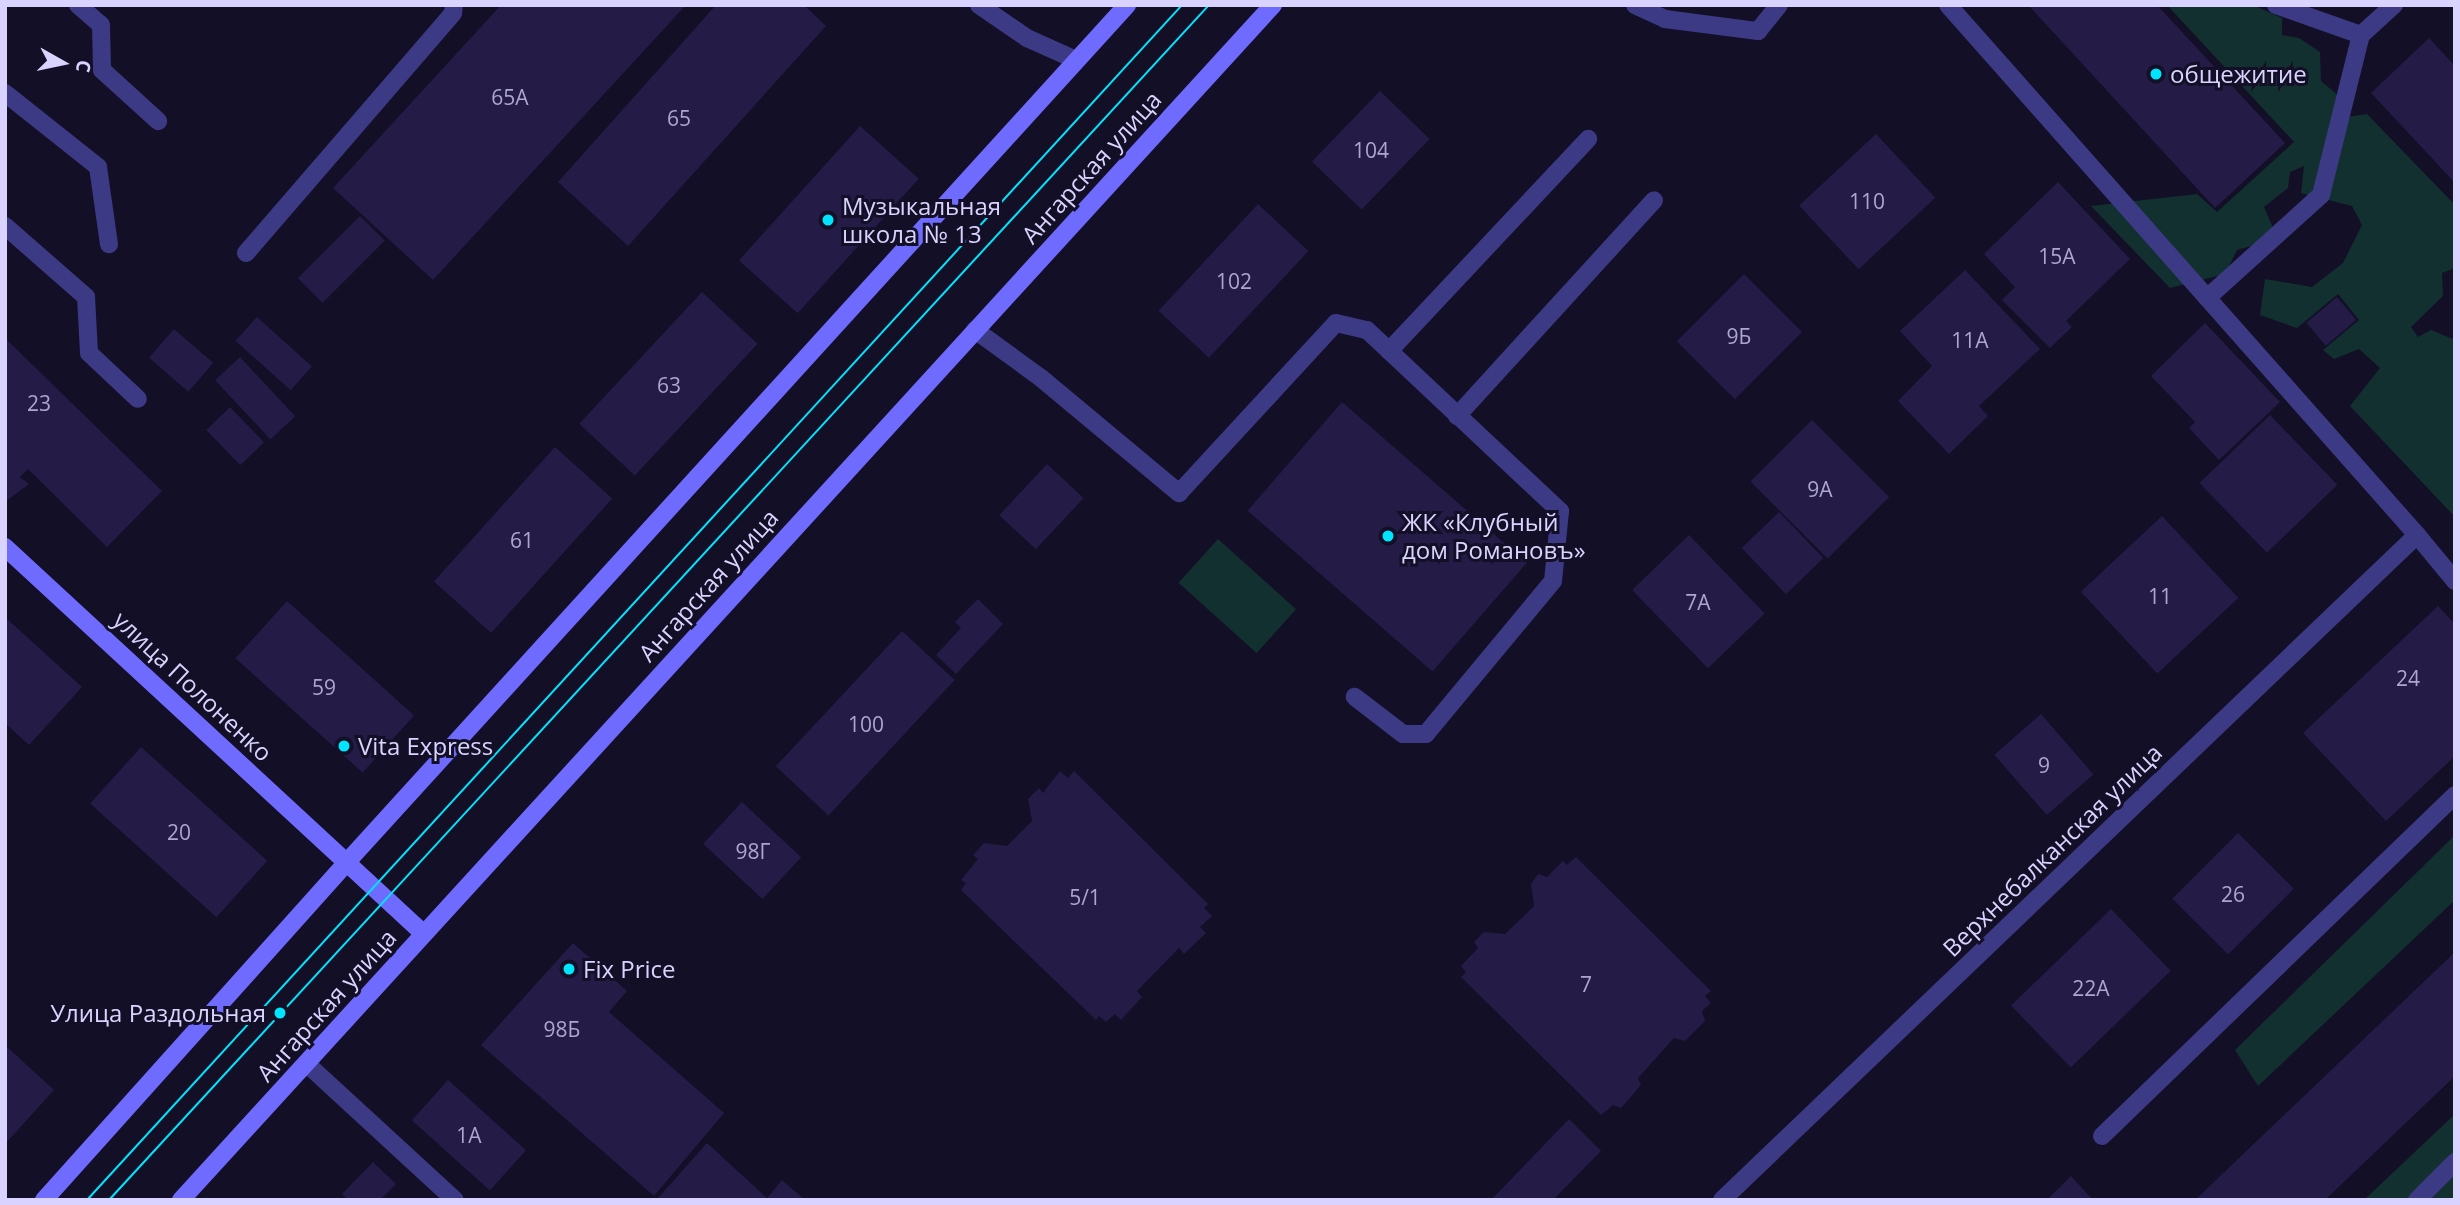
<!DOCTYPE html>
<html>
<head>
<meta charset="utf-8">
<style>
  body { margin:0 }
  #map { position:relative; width:2460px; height:1205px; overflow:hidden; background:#130f26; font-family:"Open Sans",sans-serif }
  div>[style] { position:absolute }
  .green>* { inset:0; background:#12302f; transform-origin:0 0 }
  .building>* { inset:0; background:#241b47; transform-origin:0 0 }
  .lane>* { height:18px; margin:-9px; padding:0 9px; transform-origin:9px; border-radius:9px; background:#3d3a85 }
  .street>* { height:18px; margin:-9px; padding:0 9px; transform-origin:9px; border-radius:9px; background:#3d3a85 }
  .secondary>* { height:18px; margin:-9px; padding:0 9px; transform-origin:9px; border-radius:9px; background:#6f6bff }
  .tram>* { height:2px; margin:-1px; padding:0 1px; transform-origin:1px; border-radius:1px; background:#00e5ff }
  .dots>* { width:19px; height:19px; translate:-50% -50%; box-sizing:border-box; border:4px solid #130f26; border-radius:50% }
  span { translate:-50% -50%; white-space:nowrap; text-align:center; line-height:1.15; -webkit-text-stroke:6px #130f26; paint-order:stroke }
  .number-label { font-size:21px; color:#aca6d1 }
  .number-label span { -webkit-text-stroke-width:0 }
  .poi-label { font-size:24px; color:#d9d4ff }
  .left { translate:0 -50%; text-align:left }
  .right { translate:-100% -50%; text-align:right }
  .street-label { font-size:24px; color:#d9d4ff }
  .frame { position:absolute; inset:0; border:7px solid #d9d4ff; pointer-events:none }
  .north { position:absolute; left:28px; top:28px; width:70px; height:70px; -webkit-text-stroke:5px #130f26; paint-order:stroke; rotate:99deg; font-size:19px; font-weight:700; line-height:28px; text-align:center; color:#d9d4ff }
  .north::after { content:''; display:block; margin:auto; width:24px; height:32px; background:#d9d4ff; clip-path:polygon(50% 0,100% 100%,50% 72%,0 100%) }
</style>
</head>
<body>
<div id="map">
  <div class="green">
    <i style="clip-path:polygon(2167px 5px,2253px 5px,2282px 18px,2282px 35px,2299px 38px,2320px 52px,2321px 81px,2339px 96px,2332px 119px,2367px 114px,2455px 205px,2455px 268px,2442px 273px,2443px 296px,2411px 327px,2418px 337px,2431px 330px,2455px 340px,2455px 517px,2350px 406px,2380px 368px,2359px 349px,2334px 359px,2323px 350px,2359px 320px,2338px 294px,2297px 328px,2260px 315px,2265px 279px,2312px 287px,2343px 263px,2362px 225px,2352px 206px,2301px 193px,2304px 166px,2290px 172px,2288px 188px,2264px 207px,2274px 230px,2258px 244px,2237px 250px,2225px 274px,2170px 288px,2091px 206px,2197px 194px,2217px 212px,2294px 142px)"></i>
    <i style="left:1218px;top:539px;width:105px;height:59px;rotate:42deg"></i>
    <i style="clip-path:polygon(2455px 835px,2455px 900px,2258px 1086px,2235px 1050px)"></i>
    <i style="clip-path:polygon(2455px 1114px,2455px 1200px,2364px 1200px)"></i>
  </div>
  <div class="building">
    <i style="clip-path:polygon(501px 5px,686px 5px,433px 280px,333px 188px)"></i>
    <i style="clip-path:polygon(716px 5px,804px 5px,826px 26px,628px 246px,558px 182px)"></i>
    <i style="clip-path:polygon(2028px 5px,2157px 5px,2285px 143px,2215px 208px)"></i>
    <i style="clip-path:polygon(2429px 38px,2455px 66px,2455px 183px,2371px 93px)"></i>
    <i style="left:1380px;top:91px;width:69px;height:98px;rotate:44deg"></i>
    <i style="left:860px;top:126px;width:79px;height:181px;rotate:42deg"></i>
    <i style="left:1876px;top:134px;width:87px;height:105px;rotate:47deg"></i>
    <i style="clip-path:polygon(2058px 182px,2130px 259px,2066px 321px,2072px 327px,2050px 348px,2002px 300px,2015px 287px,1984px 254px)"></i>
    <i style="left:1258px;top:204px;width:69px;height:146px;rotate:43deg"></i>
    <i style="left:360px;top:216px;width:35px;height:88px;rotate:45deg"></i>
    <i style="clip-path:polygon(1965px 270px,2040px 349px,1979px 406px,1988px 416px,1949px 454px,1898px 401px,1932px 366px,1900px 331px)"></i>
    <i style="left:1744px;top:274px;width:82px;height:95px;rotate:45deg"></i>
    <i style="left:702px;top:292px;width:76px;height:180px;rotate:43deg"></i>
    <i style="left:2337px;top:297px;width:30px;height:40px;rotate:50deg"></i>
    <i style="left:257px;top:317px;width:74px;height:32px;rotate:42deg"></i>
    <i style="clip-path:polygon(2205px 323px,2280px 402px,2219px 460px,2189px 428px,2195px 422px,2151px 376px)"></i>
    <i style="left:174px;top:329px;width:52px;height:38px;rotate:41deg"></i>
    <i style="clip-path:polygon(5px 338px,162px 491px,107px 547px,28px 469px,20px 477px,29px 484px,5px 502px)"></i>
    <i style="left:240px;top:357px;width:81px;height:34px;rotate:47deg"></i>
    <i style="left:1342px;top:402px;width:245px;height:144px;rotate:41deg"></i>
    <i style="left:230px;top:407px;width:49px;height:33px;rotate:46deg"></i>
    <i style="left:2270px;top:415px;width:97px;height:98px;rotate:46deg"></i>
    <i style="left:1812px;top:420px;width:109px;height:87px;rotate:45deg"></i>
    <i style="left:555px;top:447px;width:77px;height:181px;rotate:42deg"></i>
    <i style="left:1047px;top:464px;width:50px;height:70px;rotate:43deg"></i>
    <i style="left:1779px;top:512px;width:64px;height:52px;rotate:46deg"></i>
    <i style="left:2162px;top:516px;width:112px;height:111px;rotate:47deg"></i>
    <i style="left:1689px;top:535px;width:109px;height:79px;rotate:46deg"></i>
    <i style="clip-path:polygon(978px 599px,1003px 624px,956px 674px,936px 655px,961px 628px,955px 622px)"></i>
    <i style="left:287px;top:601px;width:171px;height:77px;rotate:42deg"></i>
    <i style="clip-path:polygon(2438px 606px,2455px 624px,2455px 756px,2386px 821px,2303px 733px)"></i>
    <i style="clip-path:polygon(5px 617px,82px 687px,29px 745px,5px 723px)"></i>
    <i style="left:902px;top:631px;width:72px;height:185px;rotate:43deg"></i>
    <i style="left:2041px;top:714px;width:80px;height:62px;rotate:49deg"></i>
    <i style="left:141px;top:747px;width:170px;height:76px;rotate:42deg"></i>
    <i style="clip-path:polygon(1060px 771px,1068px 778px,1074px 771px,1208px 904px,1204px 908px,1212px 916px,1200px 927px,1206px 933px,1184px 954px,1179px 948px,1137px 991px,1142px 997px,1121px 1020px,1115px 1014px,1106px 1022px,1099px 1016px,1096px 1020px,961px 890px,966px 883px,961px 880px,978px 859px,973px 855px,984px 843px,1007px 846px,1032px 821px,1028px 799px,1039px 788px,1043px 793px)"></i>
    <i style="left:742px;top:802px;width:81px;height:57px;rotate:43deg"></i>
    <i style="left:2238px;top:833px;width:79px;height:93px;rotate:45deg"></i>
    <i style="clip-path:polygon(1576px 857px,1711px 991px,1705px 996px,1711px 1003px,1702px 1011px,1705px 1021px,1685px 1041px,1674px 1038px,1638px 1078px,1641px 1085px,1621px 1108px,1613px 1105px,1601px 1115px,1461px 977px,1466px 972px,1461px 966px,1478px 948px,1474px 942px,1484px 932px,1505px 934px,1534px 906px,1531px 884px,1538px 874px,1547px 877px,1563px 861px,1567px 865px)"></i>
    <i style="left:2111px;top:909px;width:86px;height:139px;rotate:46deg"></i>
    <i style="clip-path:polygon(573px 943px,627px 991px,609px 1012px,724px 1113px,654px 1196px,481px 1045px)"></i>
    <i style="clip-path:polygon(2455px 952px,2455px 1076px,2325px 1200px,2195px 1200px)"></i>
    <i style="clip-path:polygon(5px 1045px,54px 1090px,5px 1144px)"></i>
    <i style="left:448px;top:1080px;width:105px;height:54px;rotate:42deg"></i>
    <i style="clip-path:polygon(1569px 1119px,1601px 1151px,1553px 1200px,1491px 1200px)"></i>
    <i style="clip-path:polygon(707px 1143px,767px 1198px,782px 1180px,805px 1200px,660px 1200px,658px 1198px)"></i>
    <i style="clip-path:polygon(373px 1162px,396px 1184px,380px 1200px,348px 1200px,342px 1194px)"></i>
    <i style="clip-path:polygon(2071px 1176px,2093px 1200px,2047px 1200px)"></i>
  </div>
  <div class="lane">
    <i style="left:78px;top:5px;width:30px;rotate:41deg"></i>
    <i style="left:101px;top:25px;width:45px;rotate:88.7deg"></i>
    <i style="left:102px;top:70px;width:76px;rotate:42.3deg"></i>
    <i style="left:979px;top:5px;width:58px;rotate:34.5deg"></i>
    <i style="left:1027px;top:38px;width:54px;rotate:24.2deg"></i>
    <i style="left:1635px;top:5px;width:33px;rotate:25deg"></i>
    <i style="left:1665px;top:19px;width:94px;rotate:7.4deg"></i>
    <i style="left:1758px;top:31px;width:33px;rotate:-51deg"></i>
    <i style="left:1948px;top:5px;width:708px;rotate:48.49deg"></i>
    <i style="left:2276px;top:5px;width:90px;rotate:19.4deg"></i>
    <i style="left:2361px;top:35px;width:45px;rotate:-42.3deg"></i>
    <i style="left:5px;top:93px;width:119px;rotate:38.5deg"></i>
    <i style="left:98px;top:167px;width:78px;rotate:81.9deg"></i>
    <i style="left:5px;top:226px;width:108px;rotate:41.2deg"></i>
    <i style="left:86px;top:297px;width:56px;rotate:86.9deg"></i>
    <i style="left:89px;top:353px;width:67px;rotate:43.2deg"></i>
    <i style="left:246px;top:253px;width:317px;rotate:-49.2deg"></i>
    <i style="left:453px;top:13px;width:8px;rotate:-83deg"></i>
    <i style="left:2207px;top:298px;width:154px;rotate:-42.1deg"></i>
    <i style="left:2321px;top:195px;width:165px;rotate:-76deg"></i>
    <i style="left:975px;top:330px;width:82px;rotate:36deg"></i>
    <i style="left:1041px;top:378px;width:180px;rotate:39.8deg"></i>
    <i style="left:1179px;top:493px;width:231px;rotate:-47.3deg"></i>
    <i style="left:1336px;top:323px;width:32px;rotate:13deg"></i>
    <i style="left:1367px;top:330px;width:265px;rotate:43.2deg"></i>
    <i style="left:1560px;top:511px;width:70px;rotate:95.7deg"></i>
    <i style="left:1553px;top:581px;width:199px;rotate:129.7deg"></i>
    <i style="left:1426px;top:734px;width:23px;rotate:180deg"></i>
    <i style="left:1403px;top:734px;width:61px;rotate:-142.4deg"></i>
    <i style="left:1389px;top:351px;width:291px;rotate:-46.8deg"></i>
    <i style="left:1457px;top:416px;width:292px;rotate:-47.6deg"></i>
    <i style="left:2102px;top:1136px;width:491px;rotate:-44deg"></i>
  </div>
  <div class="street">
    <i style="left:307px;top:1064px;width:201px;rotate:42.6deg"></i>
    <i style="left:1722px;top:1200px;width:962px;rotate:-43.74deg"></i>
    <i style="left:2417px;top:535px;width:60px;rotate:50.4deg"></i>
    <i style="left:2417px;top:1200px;width:54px;rotate:-45deg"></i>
  </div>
  <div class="secondary">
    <i style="left:5px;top:547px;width:569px;rotate:42.72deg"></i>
    <i style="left:44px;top:1200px;width:454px;rotate:-48.1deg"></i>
    <i style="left:347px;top:862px;width:1159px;rotate:-47.69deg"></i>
    <i style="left:181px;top:1200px;width:1619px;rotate:-47.58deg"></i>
  </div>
  <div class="tram">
    <i style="left:87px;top:1200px;width:1621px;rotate:-47.5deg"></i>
    <i style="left:109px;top:1200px;width:1624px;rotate:-47.37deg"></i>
  </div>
  <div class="dots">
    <i style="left:2156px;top:74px;background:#00e5ff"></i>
    <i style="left:828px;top:220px;background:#00e5ff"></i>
    <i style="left:1388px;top:536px;background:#00e5ff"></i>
    <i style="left:344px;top:746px;background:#00e5ff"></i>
    <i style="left:569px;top:969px;background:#00e5ff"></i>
    <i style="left:280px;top:1013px;background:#00e5ff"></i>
  </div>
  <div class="number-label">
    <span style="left:510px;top:97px">65А</span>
    <span style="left:679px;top:118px">65</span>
    <span style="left:1371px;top:150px">104</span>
    <span style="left:1867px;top:201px">110</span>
    <span style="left:2057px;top:256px">15А</span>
    <span style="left:1234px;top:281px">102</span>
    <span style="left:1739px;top:336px">9Б</span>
    <span style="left:1970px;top:340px">11А</span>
    <span style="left:669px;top:385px">63</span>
    <span style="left:39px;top:403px">23</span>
    <span style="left:1820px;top:489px">9А</span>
    <span style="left:522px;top:540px">61</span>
    <span style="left:2160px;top:596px">11</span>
    <span style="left:1698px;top:602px">7А</span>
    <span style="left:2408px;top:678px">24</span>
    <span style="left:324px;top:687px">59</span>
    <span style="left:866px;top:724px">100</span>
    <span style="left:2044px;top:765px">9</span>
    <span style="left:179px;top:832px">20</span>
    <span style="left:753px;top:851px">98Г</span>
    <span style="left:2233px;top:894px">26</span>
    <span style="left:1085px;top:897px">5/1</span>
    <span style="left:1586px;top:984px">7</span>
    <span style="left:2091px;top:988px">22А</span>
    <span style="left:562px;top:1029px">98Б</span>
    <span style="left:469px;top:1135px">1А</span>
  </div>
  <div class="poi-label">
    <span class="left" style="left:2170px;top:74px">общежитие</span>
    <span class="left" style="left:842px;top:220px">Музыкальная<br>школа № 13</span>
    <span class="left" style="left:1402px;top:536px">ЖК «Клубный<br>дом Романовъ»</span>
    <span class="left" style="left:358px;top:746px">Vita Express</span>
    <span class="left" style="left:583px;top:969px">Fix Price</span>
    <span class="right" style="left:266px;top:1013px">Улица Раздольная</span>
  </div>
  <div class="street-label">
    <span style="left:1091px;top:167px;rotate:-48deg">Ангарская улица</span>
    <span style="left:708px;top:585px;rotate:-48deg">Ангарская улица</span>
    <span style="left:193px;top:686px;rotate:43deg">улица Полоненко</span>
    <span style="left:2052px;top:850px;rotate:-44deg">Верхнебалканская улица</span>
    <span style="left:326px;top:1005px;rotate:-48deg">Ангарская улица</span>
  </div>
  <div class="frame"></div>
  <div class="north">С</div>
</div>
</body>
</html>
